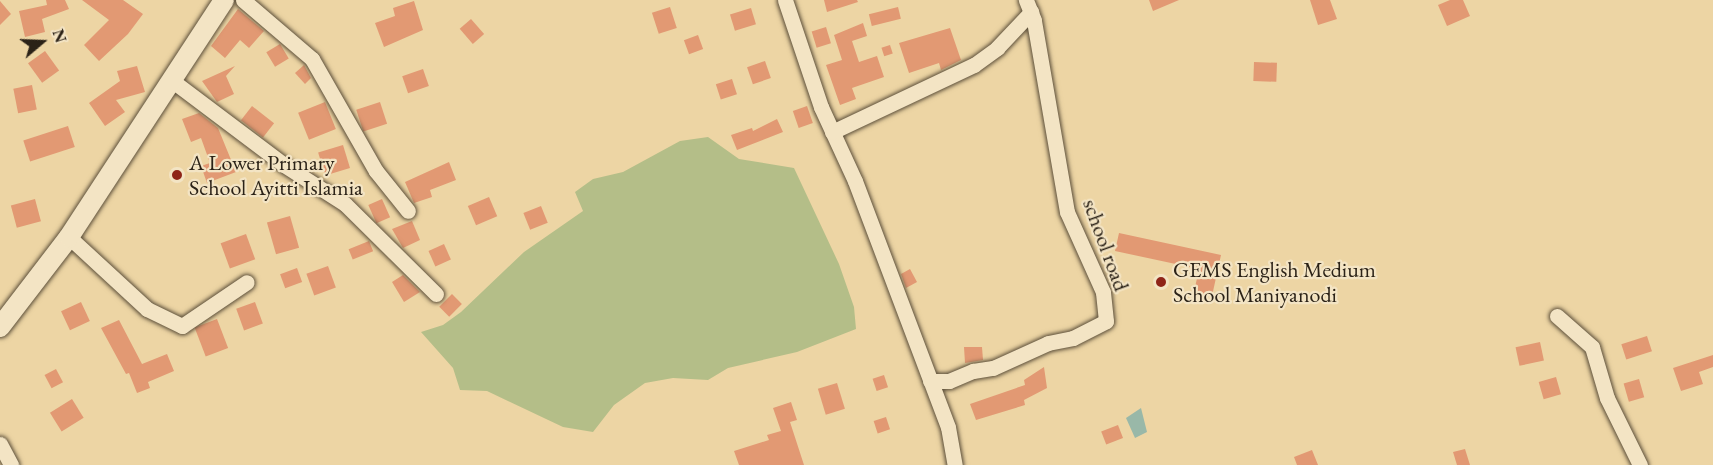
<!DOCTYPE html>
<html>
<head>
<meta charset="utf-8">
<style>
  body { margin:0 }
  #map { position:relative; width:1713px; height:465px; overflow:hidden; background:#edd5a4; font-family:"EB Garamond",serif }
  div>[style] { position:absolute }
  .green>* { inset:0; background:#b4be88 }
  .water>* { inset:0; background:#99b8a8 }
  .building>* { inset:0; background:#e29973; transform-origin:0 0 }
  .roads { filter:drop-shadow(0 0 2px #5c4f3a) drop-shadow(0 0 2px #5c4f3a) }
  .minor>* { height:15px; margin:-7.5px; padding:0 7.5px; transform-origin:7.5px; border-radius:7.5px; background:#f3e4c4 }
  .secondary>* { height:20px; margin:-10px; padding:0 10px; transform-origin:10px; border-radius:10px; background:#f3e4c4 }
  .dots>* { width:16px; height:16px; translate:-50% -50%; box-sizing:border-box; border:3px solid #f3e4c4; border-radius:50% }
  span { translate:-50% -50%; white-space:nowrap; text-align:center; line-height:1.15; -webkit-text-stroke:4.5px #f3e4c4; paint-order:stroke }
  .poi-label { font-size:22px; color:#2b2217 }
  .left { translate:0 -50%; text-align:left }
  .street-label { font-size:22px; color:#2b2217 }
  .north { position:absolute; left:12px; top:12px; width:60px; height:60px; -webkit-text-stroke:4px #f3e4c4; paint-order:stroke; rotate:71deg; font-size:16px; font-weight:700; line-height:24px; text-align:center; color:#2b2217 }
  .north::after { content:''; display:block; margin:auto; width:21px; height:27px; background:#2b2217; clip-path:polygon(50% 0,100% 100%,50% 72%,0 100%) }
</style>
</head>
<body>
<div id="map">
  <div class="green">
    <i style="clip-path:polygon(708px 137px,739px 159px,794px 168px,839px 264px,854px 307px,856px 329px,797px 352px,728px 368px,708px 380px,673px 378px,645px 383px,614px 405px,593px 432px,563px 427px,487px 391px,460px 390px,453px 368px,421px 332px,443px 325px,461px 312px,524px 252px,583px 211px,575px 192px,593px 179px,623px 172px,680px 141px)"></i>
  </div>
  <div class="water">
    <i style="clip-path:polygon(1141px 408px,1147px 432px,1135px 438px,1126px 418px)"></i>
  </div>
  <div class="building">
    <i style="clip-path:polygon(46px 0,65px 0,69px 9px,42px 19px,45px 32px,25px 37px,19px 11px,47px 5px)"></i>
    <i style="clip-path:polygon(82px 0,123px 0,143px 14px,128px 34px,99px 61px,84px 45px,109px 20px)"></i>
    <i style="clip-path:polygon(824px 0,857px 0,858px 2px,827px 12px)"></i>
    <i style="clip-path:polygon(1149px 0,1179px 0,1153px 11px)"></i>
    <i style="clip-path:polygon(1310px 0,1330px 0,1337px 19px,1318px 25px)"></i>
    <i style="clip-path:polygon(1450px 0,1463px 0,1470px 16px,1447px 26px,1438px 5px)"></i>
    <i style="clip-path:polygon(0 1px,11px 14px,0 25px)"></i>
    <i style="clip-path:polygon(414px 1px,423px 30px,384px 47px,375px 23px,395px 16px,393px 8px)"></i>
    <i style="left:670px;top:7px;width:22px;height:19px;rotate:72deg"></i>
    <i style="left:898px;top:7px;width:12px;height:30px;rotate:76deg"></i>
    <i style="left:751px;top:8px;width:17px;height:22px;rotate:73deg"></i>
    <i style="clip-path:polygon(238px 9px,264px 31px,249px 48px,240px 40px,225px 58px,211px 46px)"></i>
    <i style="left:471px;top:19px;width:20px;height:15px;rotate:49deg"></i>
    <i style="clip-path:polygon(863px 23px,867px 36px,852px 41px,859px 62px,877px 56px,884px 77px,852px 88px,856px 99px,840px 105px,826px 65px,842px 60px,834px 35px)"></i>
    <i style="left:826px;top:27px;width:17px;height:15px;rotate:73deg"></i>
    <i style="clip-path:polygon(950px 28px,961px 60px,941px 70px,939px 63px,909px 73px,899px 43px)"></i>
    <i style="left:698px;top:35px;width:15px;height:15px;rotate:70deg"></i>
    <i style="left:280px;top:44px;width:17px;height:16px;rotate:59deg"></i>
    <i style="left:890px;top:45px;width:9px;height:9px;rotate:72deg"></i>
    <i style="left:45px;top:51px;width:24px;height:21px;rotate:54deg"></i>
    <i style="left:765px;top:61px;width:18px;height:19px;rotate:71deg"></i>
    <i style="left:1254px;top:62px;width:23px;height:19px;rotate:2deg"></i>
    <i style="clip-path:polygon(304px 65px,311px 78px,305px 84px,295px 73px)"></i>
    <i style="clip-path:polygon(137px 66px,145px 92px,116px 100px,125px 112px,105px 126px,89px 103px,120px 81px,117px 71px)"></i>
    <i style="clip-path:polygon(235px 66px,226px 76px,234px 94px,217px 102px,202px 81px)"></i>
    <i style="left:423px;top:69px;width:18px;height:22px;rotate:71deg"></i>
    <i style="left:732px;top:79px;width:16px;height:17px;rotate:72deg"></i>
    <i style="left:32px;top:85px;width:25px;height:19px;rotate:79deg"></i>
    <i style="left:325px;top:102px;width:29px;height:29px;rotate:68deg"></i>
    <i style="left:380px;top:102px;width:23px;height:25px;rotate:72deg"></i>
    <i style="left:252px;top:106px;width:28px;height:18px;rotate:38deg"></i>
    <i style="left:807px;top:106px;width:18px;height:15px;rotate:71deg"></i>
    <i style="clip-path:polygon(199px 113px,218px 128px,236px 172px,207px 183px,201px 166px,210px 163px,201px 138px,191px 142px,182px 119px)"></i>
    <i style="clip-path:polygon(777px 119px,783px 132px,737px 150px,731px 135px,752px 128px,753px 131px)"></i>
    <i style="left:68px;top:126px;width:22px;height:47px;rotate:72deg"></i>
    <i style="left:343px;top:145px;width:24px;height:26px;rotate:73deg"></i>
    <i style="clip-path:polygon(449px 162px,456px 180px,430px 190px,432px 197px,414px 203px,405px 182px)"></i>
    <i style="left:489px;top:197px;width:21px;height:23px;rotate:67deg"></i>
    <i style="left:35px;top:199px;width:23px;height:25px;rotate:75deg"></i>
    <i style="left:382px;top:199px;width:20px;height:15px;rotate:66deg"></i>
    <i style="left:541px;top:206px;width:18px;height:19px;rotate:68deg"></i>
    <i style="left:290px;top:216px;width:33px;height:24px;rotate:74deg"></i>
    <i style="clip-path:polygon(412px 221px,420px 240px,403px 248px,392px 229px)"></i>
    <i style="clip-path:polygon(1119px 233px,1221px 255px,1212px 296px,1194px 292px,1199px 269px,1115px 251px)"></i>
    <i style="left:246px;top:234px;width:27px;height:27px;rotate:70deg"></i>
    <i style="left:369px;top:241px;width:11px;height:22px;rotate:68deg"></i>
    <i style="left:444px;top:244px;width:17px;height:17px;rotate:66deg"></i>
    <i style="left:328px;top:266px;width:23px;height:23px;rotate:70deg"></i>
    <i style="left:297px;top:268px;width:15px;height:18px;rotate:70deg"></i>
    <i style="clip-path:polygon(910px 269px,917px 282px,906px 288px,901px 274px)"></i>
    <i style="clip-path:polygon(403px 275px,420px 292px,404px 302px,392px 282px)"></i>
    <i style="left:452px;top:294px;width:14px;height:18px;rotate:45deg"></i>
    <i style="left:81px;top:302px;width:21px;height:22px;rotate:65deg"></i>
    <i style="left:255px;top:302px;width:23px;height:20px;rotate:70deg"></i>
    <i style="left:217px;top:319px;width:31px;height:24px;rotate:69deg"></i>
    <i style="clip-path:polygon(119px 320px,142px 364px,167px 354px,174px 371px,148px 382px,150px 388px,137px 393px,129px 373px,126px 374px,101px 328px)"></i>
    <i style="left:1647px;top:336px;width:16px;height:27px;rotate:72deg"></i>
    <i style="left:1540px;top:342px;width:19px;height:25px;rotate:78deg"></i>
    <i style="clip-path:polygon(964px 347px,982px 347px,983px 360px,965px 363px)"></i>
    <i style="clip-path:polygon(1713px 355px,1713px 367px,1699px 372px,1703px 384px,1681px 391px,1673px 368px)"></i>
    <i style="clip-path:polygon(1044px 367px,1047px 388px,1024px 400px,1025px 405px,976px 420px,970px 404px,1025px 385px,1024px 380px)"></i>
    <i style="left:56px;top:369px;width:15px;height:13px;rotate:62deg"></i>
    <i style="left:884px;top:375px;width:13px;height:12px;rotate:72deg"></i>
    <i style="left:1556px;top:377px;width:18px;height:18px;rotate:74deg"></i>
    <i style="left:1639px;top:379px;width:19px;height:16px;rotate:74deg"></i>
    <i style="left:837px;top:383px;width:27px;height:20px;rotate:73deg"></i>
    <i style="left:72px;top:399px;width:22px;height:26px;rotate:58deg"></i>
    <i style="clip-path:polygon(791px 402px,797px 420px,790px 422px,804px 465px,739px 465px,734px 451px,769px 440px,767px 435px,781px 431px,773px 408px)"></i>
    <i style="left:886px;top:417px;width:13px;height:13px;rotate:72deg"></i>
    <i style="left:1118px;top:425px;width:14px;height:18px;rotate:69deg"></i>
    <i style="clip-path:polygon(1465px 449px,1470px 465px,1457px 465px,1453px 452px)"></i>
    <i style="clip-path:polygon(1312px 450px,1318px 465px,1297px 465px,1294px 457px)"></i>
  </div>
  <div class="roads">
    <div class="minor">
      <i style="left:243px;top:0;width:91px;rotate:40.5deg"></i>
      <i style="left:312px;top:59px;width:129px;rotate:60.3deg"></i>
      <i style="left:376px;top:171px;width:51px;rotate:51.3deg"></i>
      <i style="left:785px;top:0;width:113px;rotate:71.4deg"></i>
      <i style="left:821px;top:107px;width:81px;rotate:65.3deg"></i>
      <i style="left:855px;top:181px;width:263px;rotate:69.3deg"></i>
      <i style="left:948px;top:427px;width:39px;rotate:80deg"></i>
      <i style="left:170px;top:79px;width:143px;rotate:37deg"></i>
      <i style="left:284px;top:165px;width:72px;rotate:32.6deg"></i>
      <i style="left:345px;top:204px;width:128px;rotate:44.7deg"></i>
      <i style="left:832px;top:132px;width:157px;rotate:-25.3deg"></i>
      <i style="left:974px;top:65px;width:29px;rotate:-36deg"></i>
      <i style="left:997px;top:48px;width:50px;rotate:-46.6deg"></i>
      <i style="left:69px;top:237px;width:106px;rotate:42.7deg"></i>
      <i style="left:147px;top:309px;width:39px;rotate:26deg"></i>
      <i style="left:182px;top:326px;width:78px;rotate:-34.1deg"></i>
      <i style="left:1557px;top:316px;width:47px;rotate:41.5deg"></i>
      <i style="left:1592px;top:347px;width:53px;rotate:73.6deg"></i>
      <i style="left:1607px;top:398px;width:75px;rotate:63.8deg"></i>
      <i style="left:930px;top:381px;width:19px"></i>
      <i style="left:949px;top:381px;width:26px;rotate:-23deg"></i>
      <i style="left:973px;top:371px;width:20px;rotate:-9deg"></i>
      <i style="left:993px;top:368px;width:60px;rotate:-24.4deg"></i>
      <i style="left:1048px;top:343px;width:25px;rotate:-11deg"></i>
      <i style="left:1073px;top:338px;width:37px;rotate:-27deg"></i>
      <i style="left:1106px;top:321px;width:29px;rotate:-96deg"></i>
      <i style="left:1103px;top:292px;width:88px;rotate:-114.2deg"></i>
      <i style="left:1067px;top:212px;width:195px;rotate:-99.8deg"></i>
      <i style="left:1034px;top:20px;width:22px;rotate:-112deg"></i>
      <i style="left:0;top:444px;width:24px;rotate:62deg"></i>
    </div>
    <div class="secondary">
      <i style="left:0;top:327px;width:113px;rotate:-52.5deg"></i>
      <i style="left:69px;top:237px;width:283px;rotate:-56.8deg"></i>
    </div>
  </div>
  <div class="dots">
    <i style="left:177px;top:175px;background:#8f2418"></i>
    <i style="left:1161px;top:282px;background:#8f2418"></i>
  </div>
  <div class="poi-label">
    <span class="left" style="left:189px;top:175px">A Lower Primary<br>School Ayitti Islamia</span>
    <span class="left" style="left:1173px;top:282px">GEMS English Medium<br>School Maniyanodi</span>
  </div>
  <div class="street-label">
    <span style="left:1106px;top:245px;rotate:70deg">school road</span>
  </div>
  <div class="north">N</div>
</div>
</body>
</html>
